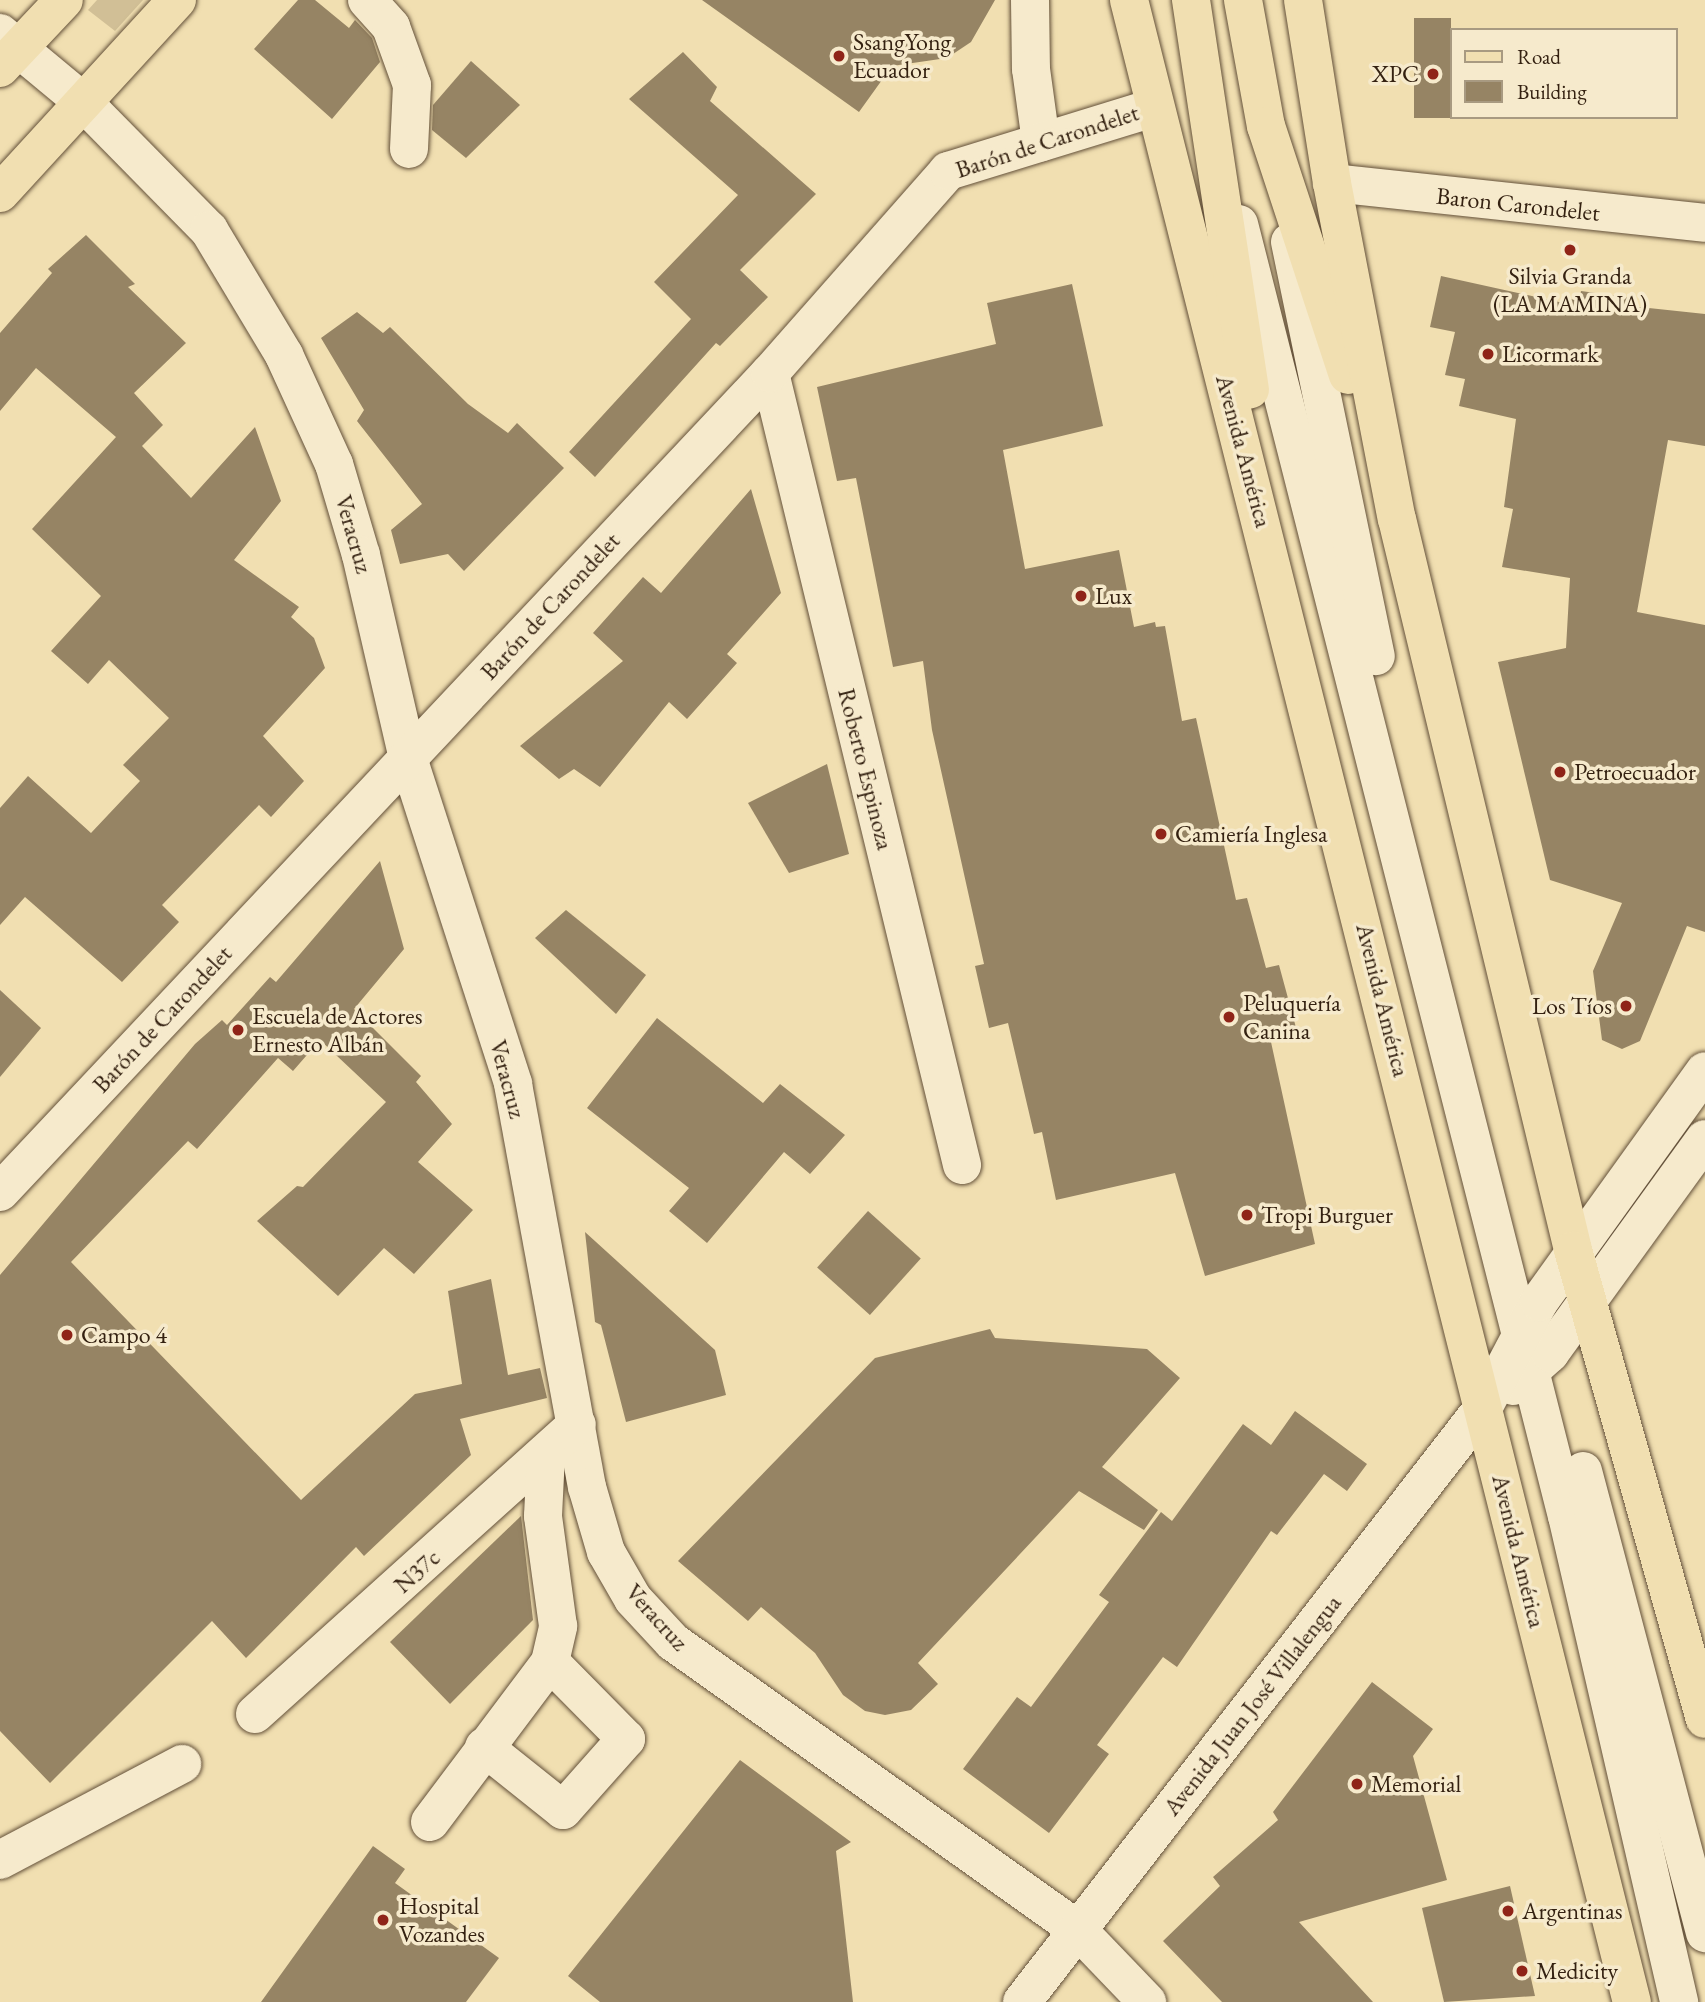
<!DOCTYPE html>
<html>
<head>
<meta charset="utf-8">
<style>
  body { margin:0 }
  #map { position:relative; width:1705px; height:2002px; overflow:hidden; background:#f1dfb1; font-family:"EB Garamond",serif }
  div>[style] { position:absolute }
  .green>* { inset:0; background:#d1bf96 }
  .building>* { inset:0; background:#968464; transform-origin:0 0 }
  .roads { filter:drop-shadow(0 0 2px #635039) drop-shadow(0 0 2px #635039) }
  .minor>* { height:38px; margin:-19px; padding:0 19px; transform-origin:19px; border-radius:19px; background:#f6eacc }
  .major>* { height:38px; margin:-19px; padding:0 19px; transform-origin:19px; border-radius:19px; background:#f1dfb1 }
  .dots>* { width:19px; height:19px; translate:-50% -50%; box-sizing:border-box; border:4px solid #f6eacc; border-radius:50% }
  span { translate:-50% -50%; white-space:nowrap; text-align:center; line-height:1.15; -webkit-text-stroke:7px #f6eacc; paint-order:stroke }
  .poi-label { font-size:24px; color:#342111 }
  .left { translate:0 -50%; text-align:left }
  .right { translate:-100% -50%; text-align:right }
  .street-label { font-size:24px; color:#342111 }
  .legend { position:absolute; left:1450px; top:28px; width:228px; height:91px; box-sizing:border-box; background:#f6eacc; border:2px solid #a89a81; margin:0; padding:9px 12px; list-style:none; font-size:21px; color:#342111 }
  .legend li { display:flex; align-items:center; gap:14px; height:35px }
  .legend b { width:35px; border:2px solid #a89a81 }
</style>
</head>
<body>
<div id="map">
  <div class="green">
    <i style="clip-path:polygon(97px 0,143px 0,115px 31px,88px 10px)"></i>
  </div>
  <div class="building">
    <i style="clip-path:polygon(298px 0,315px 0,349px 28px,355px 20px,372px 38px,380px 62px,332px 119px,254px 49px)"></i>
    <i style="clip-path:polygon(702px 0,995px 0,971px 42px,947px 58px,892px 66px,859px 112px)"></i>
    <i style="left:1414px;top:18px;width:37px;height:100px"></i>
    <i style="clip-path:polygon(683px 52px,717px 87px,710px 101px,816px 194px,740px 270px,768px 297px,720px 346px,716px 343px,595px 477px,569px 452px,691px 319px,654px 282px,738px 195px,629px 99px)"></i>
    <i style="clip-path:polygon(471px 61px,520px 105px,466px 158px,432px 130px,433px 105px)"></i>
    <i style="clip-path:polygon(86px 235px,135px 284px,128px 287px,186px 343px,134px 393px,163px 425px,142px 446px,191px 498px,255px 427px,281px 501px,234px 560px,299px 607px,291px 617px,314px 638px,325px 668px,263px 736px,304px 781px,271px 817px,259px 805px,162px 905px,179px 922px,122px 982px,25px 897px,0 925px,0 808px,28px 776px,91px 833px,140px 781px,123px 765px,169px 718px,109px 660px,88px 684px,51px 651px,101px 596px,32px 529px,116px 437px,36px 368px,0 411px,0 333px,52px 273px,48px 269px)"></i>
    <i style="clip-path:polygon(1441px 276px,1568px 304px,1569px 299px,1579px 300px,1581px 291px,1631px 298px,1630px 306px,1705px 314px,1705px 446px,1668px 440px,1637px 612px,1705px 625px,1705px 932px,1687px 926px,1640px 1041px,1622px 1049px,1602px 1040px,1593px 971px,1622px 903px,1550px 880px,1498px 662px,1566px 648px,1570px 578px,1502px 567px,1513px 509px,1504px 507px,1516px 419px,1459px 406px,1465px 379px,1445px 375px,1455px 332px,1430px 327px)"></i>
    <i style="clip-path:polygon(1072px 284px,1103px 426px,1003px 450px,1025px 569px,1119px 550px,1134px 627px,1155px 622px,1156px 627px,1165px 626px,1182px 721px,1196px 718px,1236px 900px,1247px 898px,1266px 968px,1279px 965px,1298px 1035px,1271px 1042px,1315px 1244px,1205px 1276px,1175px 1173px,1056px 1200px,1042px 1132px,1034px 1134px,1008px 1023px,989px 1028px,975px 966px,984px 964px,932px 730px,923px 661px,893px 667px,856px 478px,837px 481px,817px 387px,996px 344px,987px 303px)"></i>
    <i style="clip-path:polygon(357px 312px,383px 333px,390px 327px,468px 404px,508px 433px,517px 423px,564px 468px,464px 571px,448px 554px,400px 564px,391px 530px,422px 504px,357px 421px,364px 410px,321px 338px)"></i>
    <i style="clip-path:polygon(751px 489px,781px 593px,727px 654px,737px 663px,687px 719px,669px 702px,600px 787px,574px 769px,559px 779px,520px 746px,623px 661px,593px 633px,643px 577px,661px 593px)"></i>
    <i style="clip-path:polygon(827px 764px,849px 854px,789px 873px,748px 803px)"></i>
    <i style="clip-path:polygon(380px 861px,404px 949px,354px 1009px,421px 1076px,416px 1082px,452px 1124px,418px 1162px,473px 1210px,414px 1274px,384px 1248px,338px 1296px,257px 1221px,297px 1186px,303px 1187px,386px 1102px,320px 1040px,293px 1071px,278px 1058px,197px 1149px,188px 1141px,71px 1262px,301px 1500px,415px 1394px,462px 1384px,448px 1291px,491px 1279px,508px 1375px,540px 1368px,547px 1398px,460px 1419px,471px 1455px,364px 1556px,356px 1547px,246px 1658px,212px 1621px,50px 1783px,0 1731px,0 1275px,195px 1044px,222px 1020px,227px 1025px,270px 977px,276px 982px)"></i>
    <i style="clip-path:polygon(566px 910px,646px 975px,616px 1014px,535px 938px)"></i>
    <i style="clip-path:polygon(0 990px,41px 1028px,0 1077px)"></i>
    <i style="clip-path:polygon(657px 1018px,763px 1103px,780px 1084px,845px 1135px,810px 1174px,784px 1152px,707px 1243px,669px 1211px,689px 1188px,587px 1108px)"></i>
    <i style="left:868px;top:1211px;width:71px;height:76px;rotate:42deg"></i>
    <i style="clip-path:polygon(585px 1232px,715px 1350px,726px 1395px,626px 1422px,601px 1325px,595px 1322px)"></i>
    <i style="clip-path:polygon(990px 1329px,995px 1338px,1147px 1349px,1180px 1378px,1102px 1467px,1158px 1510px,1144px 1530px,1079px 1491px,918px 1663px,938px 1684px,911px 1710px,885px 1715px,865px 1711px,843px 1695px,815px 1653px,761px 1607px,748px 1621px,678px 1561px,875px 1358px)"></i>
    <i style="clip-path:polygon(1295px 1411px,1367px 1464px,1347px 1491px,1324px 1474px,1277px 1535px,1271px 1531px,1177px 1667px,1163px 1657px,1097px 1745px,1109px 1754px,1049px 1833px,963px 1769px,1017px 1697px,1031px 1707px,1109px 1602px,1099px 1595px,1161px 1512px,1172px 1521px,1243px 1424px,1271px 1445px)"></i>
    <i style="clip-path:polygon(521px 1516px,533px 1620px,450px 1704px,390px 1642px)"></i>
    <i style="clip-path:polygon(1372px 1682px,1433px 1729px,1413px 1756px,1447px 1880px,1299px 1922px,1373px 2002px,1222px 2002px,1163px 1941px,1220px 1886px,1213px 1877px,1278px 1820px,1273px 1812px)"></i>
    <i style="clip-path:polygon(740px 1760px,851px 1842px,836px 1851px,853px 2002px,600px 2002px,568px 1976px)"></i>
    <i style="clip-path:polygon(373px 1846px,405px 1869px,395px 1883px,499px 1958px,466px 2002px,261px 2002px)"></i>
    <i style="clip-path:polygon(1510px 1886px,1535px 1996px,1444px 2002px,1422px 1908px)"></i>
  </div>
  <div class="roads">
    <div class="minor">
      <i style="left:367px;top:0;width:36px;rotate:48deg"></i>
      <i style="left:391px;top:27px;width:62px;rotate:70.1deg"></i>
      <i style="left:412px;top:85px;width:64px;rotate:92.7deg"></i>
      <i style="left:1030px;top:0;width:69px;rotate:89.2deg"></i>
      <i style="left:1031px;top:69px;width:74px;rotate:82.2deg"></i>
      <i style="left:0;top:33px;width:108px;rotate:39.7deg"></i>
      <i style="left:83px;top:102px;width:180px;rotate:45.5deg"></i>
      <i style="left:209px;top:230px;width:146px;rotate:59deg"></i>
      <i style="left:284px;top:355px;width:120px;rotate:65.4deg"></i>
      <i style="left:334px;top:464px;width:95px;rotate:73.5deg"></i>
      <i style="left:361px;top:555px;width:208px;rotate:77deg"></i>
      <i style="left:408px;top:758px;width:342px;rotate:72.1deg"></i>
      <i style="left:513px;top:1084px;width:410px;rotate:79.6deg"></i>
      <i style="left:587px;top:1487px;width:68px;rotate:73.7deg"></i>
      <i style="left:606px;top:1552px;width:54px;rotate:60.1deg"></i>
      <i style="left:633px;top:1599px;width:59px;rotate:47.1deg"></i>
      <i style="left:673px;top:1642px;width:497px;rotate:35.4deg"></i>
      <i style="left:1078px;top:1930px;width:100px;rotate:46.2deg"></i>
      <i style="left:1332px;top:183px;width:375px;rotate:6.1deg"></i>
      <i style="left:1239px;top:224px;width:1333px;rotate:75.76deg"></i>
      <i style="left:1567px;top:1516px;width:499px;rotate:77deg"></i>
      <i style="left:1290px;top:242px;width:423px;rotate:78.3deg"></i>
      <i style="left:770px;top:373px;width:815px;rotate:76.37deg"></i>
      <i style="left:0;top:1192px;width:1124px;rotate:-46.77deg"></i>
      <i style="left:770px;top:373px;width:269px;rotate:-48.6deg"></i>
      <i style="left:948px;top:171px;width:214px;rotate:-17.1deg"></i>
      <i style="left:1513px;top:1386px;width:50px;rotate:-41.7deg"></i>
      <i style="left:1550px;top:1353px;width:264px;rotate:-54.1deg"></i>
      <i style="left:1583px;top:1471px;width:478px;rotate:75.2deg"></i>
      <i style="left:255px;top:1714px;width:433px;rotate:-42deg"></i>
      <i style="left:484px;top:1747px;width:101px;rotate:38.6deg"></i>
      <i style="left:563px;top:1810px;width:95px;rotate:-48.4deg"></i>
      <i style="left:626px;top:1739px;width:108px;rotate:-134.6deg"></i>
      <i style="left:430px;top:1822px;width:200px;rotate:-53.1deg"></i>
      <i style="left:550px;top:1662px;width:37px;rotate:-77deg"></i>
      <i style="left:558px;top:1626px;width:111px;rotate:-97.8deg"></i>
      <i style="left:543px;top:1516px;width:62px;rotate:-87.2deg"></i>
      <i style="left:0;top:1860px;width:206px;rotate:-27.8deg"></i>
      <i style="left:1022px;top:2002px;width:752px;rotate:-52.19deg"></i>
      <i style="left:1483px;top:1408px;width:120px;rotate:-62.2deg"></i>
      <i style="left:1539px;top:1302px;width:284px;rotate:-54.3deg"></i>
    </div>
    <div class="major">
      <i style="left:1129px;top:0;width:2064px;rotate:75.9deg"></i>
      <i style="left:1191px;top:0;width:394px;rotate:81.4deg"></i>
      <i style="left:1243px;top:0;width:128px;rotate:79.7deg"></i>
      <i style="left:1266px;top:126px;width:262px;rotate:71.8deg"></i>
      <i style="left:1303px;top:0;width:185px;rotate:81deg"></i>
      <i style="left:1332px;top:183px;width:342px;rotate:79.1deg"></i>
      <i style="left:1397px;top:519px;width:752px;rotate:76.46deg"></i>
      <i style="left:1573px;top:1250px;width:487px;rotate:74.3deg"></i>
      <i style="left:0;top:68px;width:93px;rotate:-46.7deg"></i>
      <i style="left:0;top:193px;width:262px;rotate:-47.5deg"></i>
    </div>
  </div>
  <div class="dots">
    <i style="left:839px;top:56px;background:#8f2418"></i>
    <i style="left:1433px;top:74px;background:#8f2418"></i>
    <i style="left:1570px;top:250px;background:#8f2418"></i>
    <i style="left:1488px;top:354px;background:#8f2418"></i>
    <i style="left:1081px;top:596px;background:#8f2418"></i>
    <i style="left:1560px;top:772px;background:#8f2418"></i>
    <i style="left:1161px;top:834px;background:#8f2418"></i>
    <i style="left:1626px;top:1006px;background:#8f2418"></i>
    <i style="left:1229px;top:1017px;background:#8f2418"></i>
    <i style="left:238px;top:1030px;background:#8f2418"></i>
    <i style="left:1247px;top:1215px;background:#8f2418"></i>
    <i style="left:67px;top:1335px;background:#8f2418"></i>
    <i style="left:1357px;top:1784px;background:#8f2418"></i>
    <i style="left:1508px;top:1911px;background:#8f2418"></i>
    <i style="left:383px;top:1920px;background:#8f2418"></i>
    <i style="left:1522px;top:1971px;background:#8f2418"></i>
  </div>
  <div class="poi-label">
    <span class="left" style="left:853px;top:56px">SsangYong<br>Ecuador</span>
    <span class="right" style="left:1419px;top:74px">XPC</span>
    <span style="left:1570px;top:290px">Silvia Granda<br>(LA MAMINA)</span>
    <span class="left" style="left:1502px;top:354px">Licormark</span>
    <span class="left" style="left:1095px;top:596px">Lux</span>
    <span class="left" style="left:1574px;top:772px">Petroecuador</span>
    <span class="left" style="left:1175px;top:834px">Camiería Inglesa</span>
    <span class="left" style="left:1243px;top:1017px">Peluquería<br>Canina</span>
    <span class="right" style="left:1612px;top:1006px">Los Tíos</span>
    <span class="left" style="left:252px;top:1030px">Escuela de Actores<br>Ernesto Albán</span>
    <span class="left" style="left:1261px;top:1215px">Tropi Burguer</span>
    <span class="left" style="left:81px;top:1335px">Campo 4</span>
    <span class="left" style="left:1371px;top:1784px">Memorial</span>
    <span class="left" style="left:399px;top:1920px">Hospital<br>Vozandes</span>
    <span class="left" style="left:1522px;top:1911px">Argentinas</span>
    <span class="left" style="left:1536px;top:1971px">Medicity</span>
  </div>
  <div class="street-label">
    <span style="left:1047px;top:141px;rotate:-18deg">Barón de Carondelet</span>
    <span style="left:1518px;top:204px;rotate:6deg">Baron Carondelet</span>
    <span style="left:1244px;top:451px;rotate:75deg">Avenida América</span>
    <span style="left:354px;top:534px;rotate:74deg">Veracruz</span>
    <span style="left:550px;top:606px;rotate:-47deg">Barón de Carondelet</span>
    <span style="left:866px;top:769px;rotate:76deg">Roberto Espinoza</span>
    <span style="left:1383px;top:1000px;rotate:76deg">Avenida América</span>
    <span style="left:162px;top:1019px;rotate:-47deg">Barón de Carondelet</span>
    <span style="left:508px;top:1079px;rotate:75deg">Veracruz</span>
    <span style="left:1519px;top:1551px;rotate:76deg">Avenida América</span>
    <span style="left:417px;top:1571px;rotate:-42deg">N37c</span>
    <span style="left:657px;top:1617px;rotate:48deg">Veracruz</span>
    <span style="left:1252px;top:1705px;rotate:-52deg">Avenida Juan José Villalengua</span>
  </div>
  <ul class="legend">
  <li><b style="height:9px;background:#f1dfb1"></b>Road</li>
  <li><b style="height:19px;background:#968464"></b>Building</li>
  </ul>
</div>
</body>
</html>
